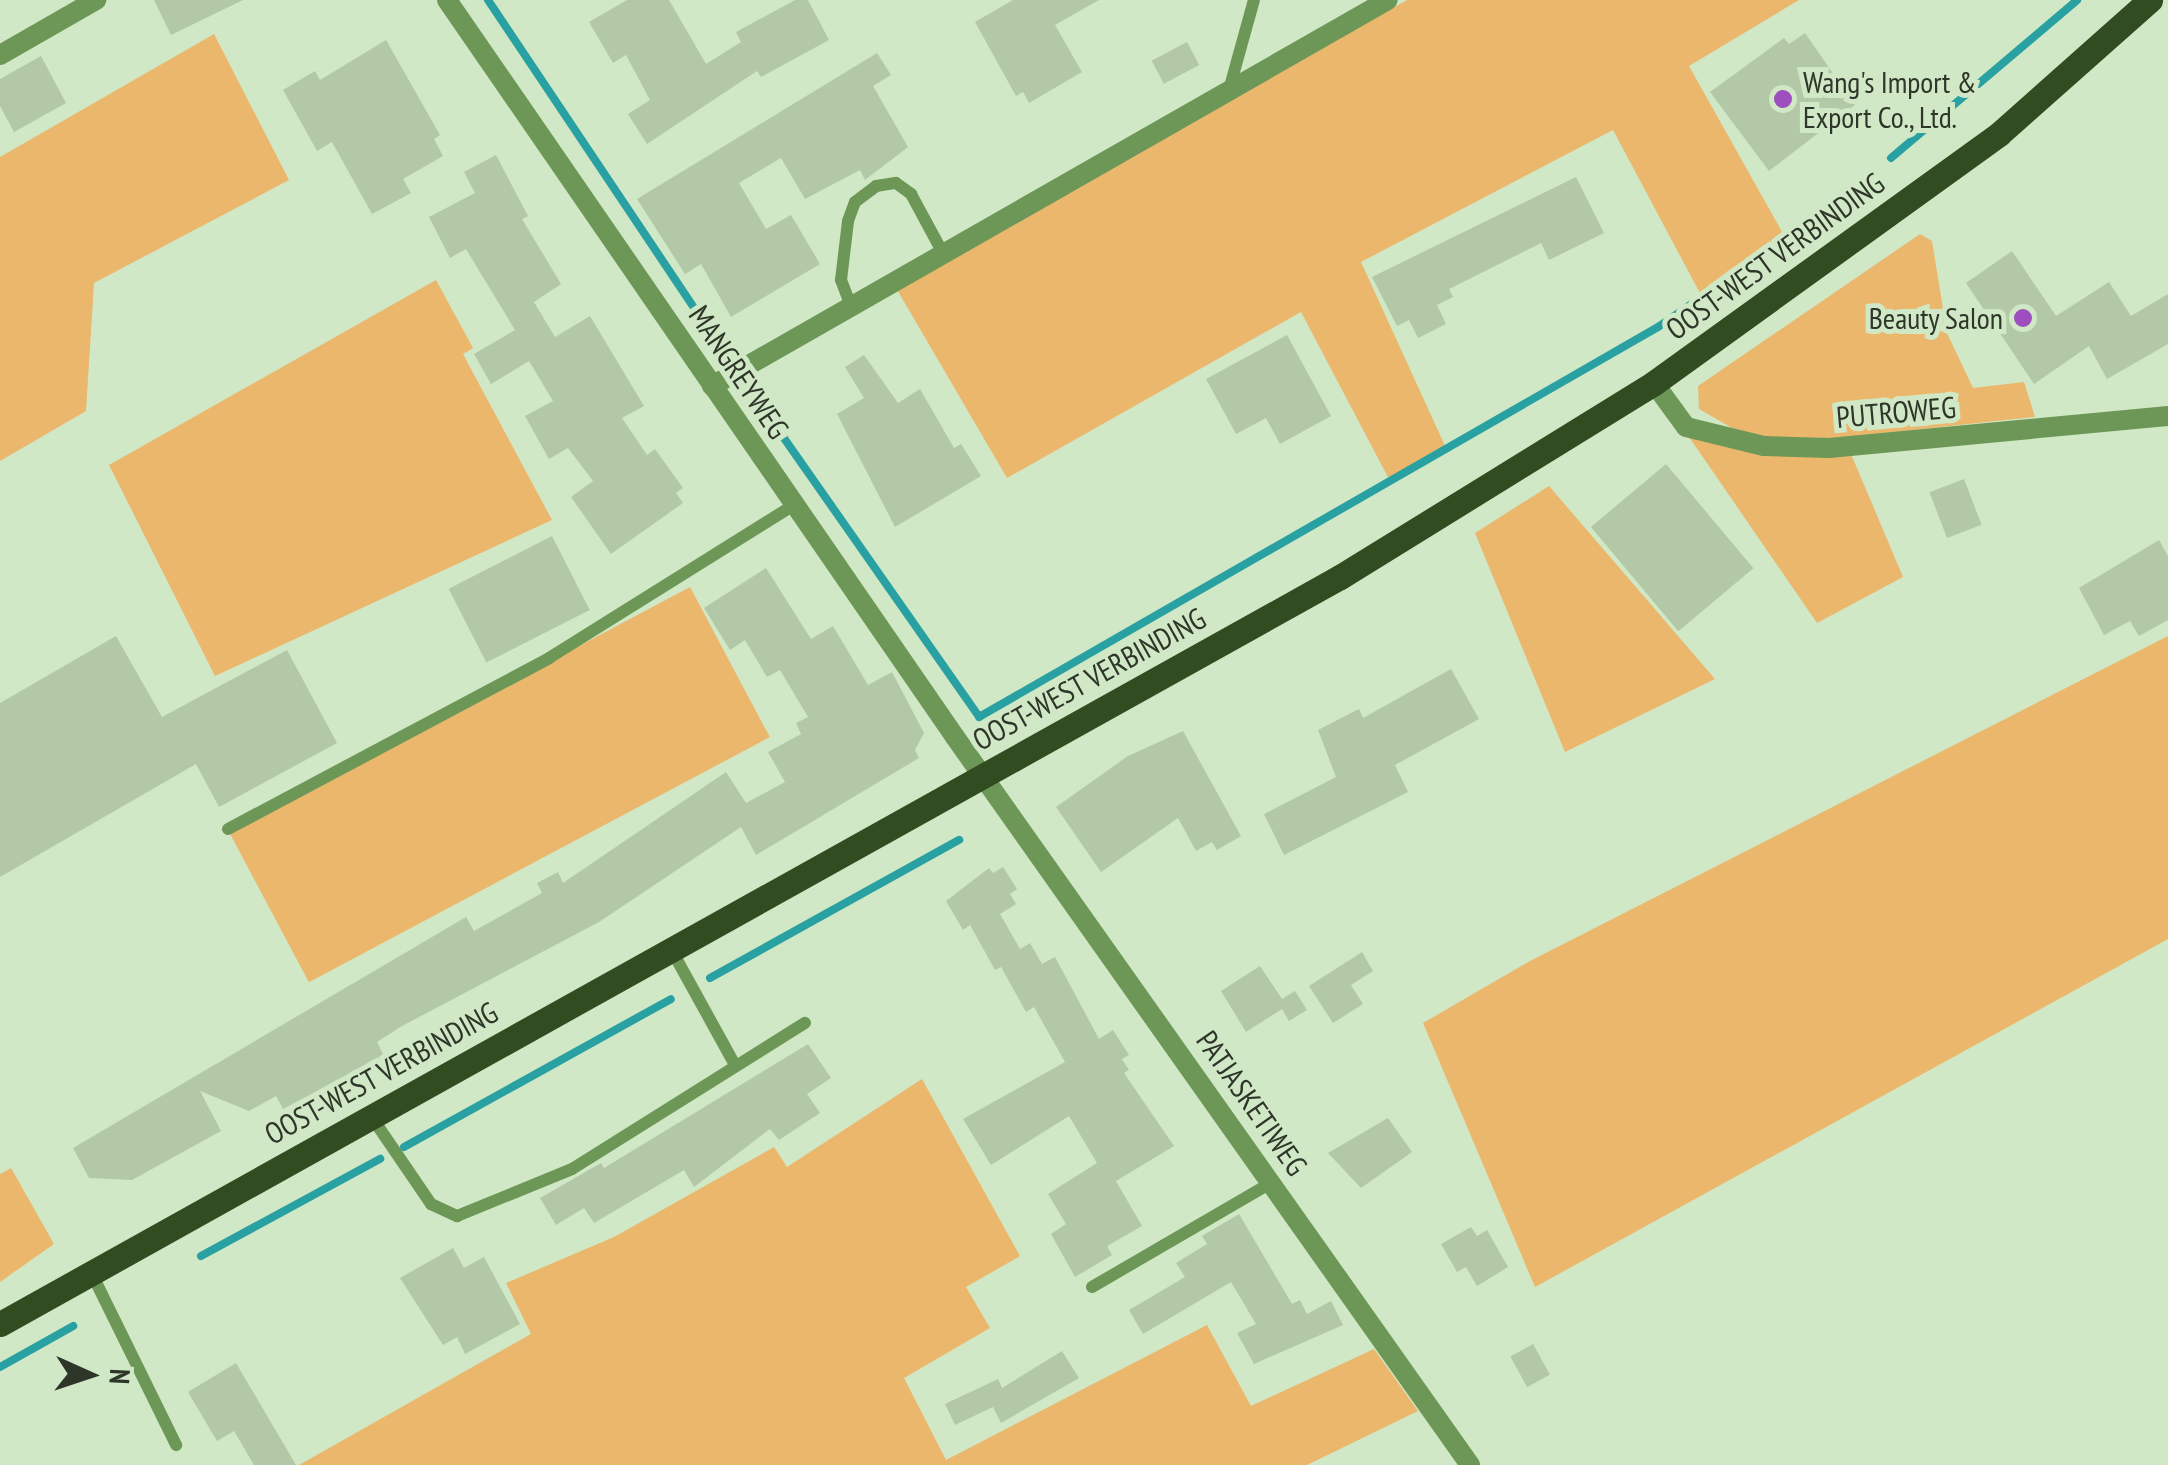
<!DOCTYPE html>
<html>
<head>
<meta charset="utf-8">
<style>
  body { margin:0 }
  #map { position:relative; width:2168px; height:1465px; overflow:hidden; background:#d1e8c6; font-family:"PT Sans Narrow",sans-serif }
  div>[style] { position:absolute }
  .green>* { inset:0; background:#eab76d; transform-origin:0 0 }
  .stream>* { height:8px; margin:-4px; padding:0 4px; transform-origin:4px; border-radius:4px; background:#29a0a1 }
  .building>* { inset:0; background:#b2c8a7; transform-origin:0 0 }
  .service>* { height:12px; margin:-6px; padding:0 6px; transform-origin:6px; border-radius:6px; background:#6d9757 }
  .minor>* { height:20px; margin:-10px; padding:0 10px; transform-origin:10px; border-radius:10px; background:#6d9757 }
  .primary>* { height:25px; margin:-12.5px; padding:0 12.5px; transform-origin:12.5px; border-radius:12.5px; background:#304c20 }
  .dots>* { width:28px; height:28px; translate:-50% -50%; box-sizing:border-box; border:5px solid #d1e8c6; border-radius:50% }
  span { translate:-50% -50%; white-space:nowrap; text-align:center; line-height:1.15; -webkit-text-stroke:10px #d1e8c6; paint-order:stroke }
  .poi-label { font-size:30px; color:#2e3629 }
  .left { translate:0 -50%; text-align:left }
  .right { translate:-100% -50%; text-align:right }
  .street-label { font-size:30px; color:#2e3629 }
  .north { position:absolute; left:40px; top:1325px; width:100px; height:100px; -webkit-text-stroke:8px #d1e8c6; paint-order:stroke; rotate:93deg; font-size:28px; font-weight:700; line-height:40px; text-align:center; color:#2e3629 }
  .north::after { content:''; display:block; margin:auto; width:35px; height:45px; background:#2e3629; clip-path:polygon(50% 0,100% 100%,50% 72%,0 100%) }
</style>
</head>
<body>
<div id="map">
  <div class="green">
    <i style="clip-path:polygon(1407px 0,1799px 0,1689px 66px,1786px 239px,1702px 297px,1613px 130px,1361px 262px,1446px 448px,1390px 481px,1301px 312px,1007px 478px,896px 288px)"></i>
    <i style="clip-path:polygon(214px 34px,289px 180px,94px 283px,86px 411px,0 461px,0 157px)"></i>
    <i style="clip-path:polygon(1920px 234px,1932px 241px,1947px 333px,1973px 388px,2024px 382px,2035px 417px,1828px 439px,1769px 438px,1732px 428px,1699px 409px,1698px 386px)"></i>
    <i style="clip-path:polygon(436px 280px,473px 348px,463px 354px,552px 520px,215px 676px,109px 465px)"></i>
    <i style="clip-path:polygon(1687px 434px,1851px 454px,1903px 577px,1817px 623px)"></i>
    <i style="clip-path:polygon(1549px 486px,1715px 679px,1565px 752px,1475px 533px)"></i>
    <i style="left:690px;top:587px;width:170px;height:522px;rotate:62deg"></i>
    <i style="clip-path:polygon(2168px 636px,2168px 939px,1535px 1287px,1423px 1023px,1530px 961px)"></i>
    <i style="clip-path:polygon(922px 1079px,1020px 1256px,966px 1287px,990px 1328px,904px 1378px,946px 1460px,1207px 1325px,1251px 1406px,1374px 1349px,1418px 1411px,1307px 1465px,299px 1465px,531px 1334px,506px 1283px,614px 1237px,774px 1147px,787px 1167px)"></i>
    <i style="clip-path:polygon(11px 1168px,54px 1244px,0 1282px,0 1174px)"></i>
  </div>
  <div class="stream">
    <i style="left:488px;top:0;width:422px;rotate:56.2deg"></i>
    <i style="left:1891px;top:158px;width:244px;rotate:-40.3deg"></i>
    <i style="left:751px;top:391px;width:398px;rotate:55deg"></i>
    <i style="left:979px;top:717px;width:783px;rotate:-29.87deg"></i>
    <i style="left:1658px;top:327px;width:194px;rotate:-34.5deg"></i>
    <i style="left:710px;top:978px;width:285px;rotate:-29deg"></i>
    <i style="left:404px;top:1147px;width:305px;rotate:-29deg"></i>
    <i style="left:201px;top:1256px;width:204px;rotate:-28.5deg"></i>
    <i style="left:0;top:1367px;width:84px;rotate:-29.3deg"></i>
  </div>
  <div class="building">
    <i style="clip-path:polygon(154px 0,243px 0,171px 35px)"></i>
    <i style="clip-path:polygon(627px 0,669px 0,706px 64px,741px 42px,736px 32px,795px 0,808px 0,829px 40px,761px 77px,757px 71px,647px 144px,628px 114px,650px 100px,626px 55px,613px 63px,589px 22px)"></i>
    <i style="clip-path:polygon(1013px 0,1099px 0,1055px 25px,1082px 72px,1029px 103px,1023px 92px,1016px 96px,975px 22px)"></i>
    <i style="clip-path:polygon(1805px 33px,1855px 105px,1769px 171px,1710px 92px,1784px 38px,1789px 44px)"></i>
    <i style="clip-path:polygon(386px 40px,440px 135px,434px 139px,443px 156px,403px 179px,411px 193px,372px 214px,332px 142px,317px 151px,283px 90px,315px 71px,320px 80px)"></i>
    <i style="left:1187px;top:42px;width:26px;height:40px;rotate:62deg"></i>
    <i style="clip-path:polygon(877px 53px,891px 75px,873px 86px,908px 147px,865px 180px,860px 170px,805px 199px,781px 158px,739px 183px,766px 229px,791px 215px,820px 264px,731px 317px,701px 264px,685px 274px,637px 199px)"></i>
    <i style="clip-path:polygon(41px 56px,66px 103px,14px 132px,0 106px,0 79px)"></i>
    <i style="clip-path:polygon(496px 155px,528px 216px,522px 219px,561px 284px,534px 302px,555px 337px,590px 316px,644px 406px,622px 418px,647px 455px,655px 449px,683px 488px,676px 493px,683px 503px,611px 554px,571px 497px,593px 481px,568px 448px,549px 459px,525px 416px,553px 401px,529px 361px,491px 384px,474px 354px,515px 330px,466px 249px,450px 258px,429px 217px,475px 193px,464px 172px)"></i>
    <i style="clip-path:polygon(1576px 177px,1604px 233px,1549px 260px,1541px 243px,1449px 289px,1453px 297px,1437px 305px,1446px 324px,1418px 338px,1409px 320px,1397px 326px,1372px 277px)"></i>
    <i style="clip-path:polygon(2012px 251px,2056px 316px,2109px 282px,2131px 316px,2168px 294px,2168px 344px,2107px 379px,2089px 346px,2034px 384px,1966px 283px)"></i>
    <i style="clip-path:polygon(1287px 335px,1331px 416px,1280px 444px,1266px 418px,1236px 434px,1206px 379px)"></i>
    <i style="clip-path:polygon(864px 355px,898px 403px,920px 389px,954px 448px,961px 444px,981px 476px,895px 527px,837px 414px,864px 398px,845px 367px)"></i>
    <i style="left:1666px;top:464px;width:136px;height:98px;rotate:50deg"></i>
    <i style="left:1964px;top:479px;width:49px;height:37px;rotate:69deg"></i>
    <i style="left:552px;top:536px;width:83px;height:116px;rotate:63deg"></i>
    <i style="clip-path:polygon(2159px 540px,2168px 556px,2168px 620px,2139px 636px,2130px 621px,2104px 635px,2079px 588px)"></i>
    <i style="clip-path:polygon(766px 568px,811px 639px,833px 626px,868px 685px,892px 672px,924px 733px,915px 750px,919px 758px,756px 855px,741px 827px,599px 922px,402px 1026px,377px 1042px,384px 1056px,283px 1109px,276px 1096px,249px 1111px,200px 1091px,221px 1131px,132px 1180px,89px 1178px,73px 1148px,466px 917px,474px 931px,542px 893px,537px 883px,558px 872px,563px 883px,726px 772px,746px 803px,785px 782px,768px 752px,801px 734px,796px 723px,808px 717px,780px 670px,767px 677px,745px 640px,730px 650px,704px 608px)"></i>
    <i style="clip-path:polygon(116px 636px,162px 717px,287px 650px,337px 743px,219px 807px,196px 764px,0 877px,0 703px)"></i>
    <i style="clip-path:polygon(1451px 669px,1479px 719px,1395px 765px,1408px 792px,1284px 855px,1264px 814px,1336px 777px,1318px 730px,1359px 709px,1363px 718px)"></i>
    <i style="clip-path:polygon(1183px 731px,1241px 836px,1217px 850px,1212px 842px,1196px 851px,1178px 818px,1101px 872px,1056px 807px,1128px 756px)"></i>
    <i style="clip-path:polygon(1003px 867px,1017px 889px,1010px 894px,1016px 904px,1000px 914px,1020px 949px,1030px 943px,1042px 964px,1055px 957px,1099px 1039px,1113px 1030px,1129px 1055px,1122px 1059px,1129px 1070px,1124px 1073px,1174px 1146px,1116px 1181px,1142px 1226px,1107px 1246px,1112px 1255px,1075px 1277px,1051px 1234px,1066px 1224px,1048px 1194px,1097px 1163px,1069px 1116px,991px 1165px,963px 1119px,1065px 1062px,1034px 1007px,1026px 1012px,1001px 967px,995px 970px,970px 925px,963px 930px,946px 901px,989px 868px,993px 873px)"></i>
    <i style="clip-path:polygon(1362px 952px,1373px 971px,1351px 985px,1363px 1004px,1333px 1023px,1309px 986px)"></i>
    <i style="clip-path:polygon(1260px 966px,1282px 999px,1295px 991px,1307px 1010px,1289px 1021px,1282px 1009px,1246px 1032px,1221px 991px)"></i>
    <i style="clip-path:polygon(808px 1044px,831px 1078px,807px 1094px,820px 1113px,779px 1140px,770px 1129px,694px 1187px,684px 1170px,594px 1223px,584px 1208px,556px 1225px,540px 1198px,601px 1163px,604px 1168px)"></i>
    <i style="clip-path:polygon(1388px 1118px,1412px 1152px,1361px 1188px,1328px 1153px)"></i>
    <i style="clip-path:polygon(1239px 1214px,1292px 1304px,1300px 1300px,1307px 1314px,1331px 1301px,1343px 1325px,1254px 1364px,1237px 1333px,1256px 1324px,1231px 1282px,1143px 1334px,1129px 1310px,1185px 1277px,1176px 1263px,1207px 1244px,1202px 1236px)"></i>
    <i style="clip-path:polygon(1471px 1227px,1477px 1236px,1487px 1230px,1508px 1267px,1477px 1286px,1466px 1267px,1457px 1272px,1441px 1244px)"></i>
    <i style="clip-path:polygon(453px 1248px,464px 1268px,484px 1257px,520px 1324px,465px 1354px,457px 1337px,443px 1345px,400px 1278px)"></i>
    <i style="left:1533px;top:1344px;width:35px;height:26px;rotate:61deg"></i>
    <i style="clip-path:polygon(1062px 1351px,1079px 1378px,1001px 1423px,993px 1407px,955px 1425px,945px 1404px,998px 1379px,1002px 1388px)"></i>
    <i style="clip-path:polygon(236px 1363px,296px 1465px,254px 1465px,234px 1431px,217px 1441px,188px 1392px)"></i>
  </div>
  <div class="service">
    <i style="left:1229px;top:90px;width:93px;rotate:-74.5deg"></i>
    <i style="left:851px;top:306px;width:28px;rotate:-111deg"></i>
    <i style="left:841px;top:280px;width:59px;rotate:-83.2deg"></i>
    <i style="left:848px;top:221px;width:20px;rotate:-70deg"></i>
    <i style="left:855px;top:202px;width:26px;rotate:-37deg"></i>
    <i style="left:876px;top:186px;width:20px;rotate:-9deg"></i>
    <i style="left:896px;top:183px;width:19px;rotate:36deg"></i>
    <i style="left:911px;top:194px;width:69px;rotate:61.6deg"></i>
    <i style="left:228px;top:829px;width:364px;rotate:-28deg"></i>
    <i style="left:549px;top:658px;width:289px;rotate:-32deg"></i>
    <i style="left:671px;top:949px;width:132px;rotate:61.1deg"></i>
    <i style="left:371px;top:1116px;width:107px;rotate:55.7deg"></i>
    <i style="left:431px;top:1204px;width:29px;rotate:25deg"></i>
    <i style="left:457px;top:1216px;width:124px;rotate:-22.2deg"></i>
    <i style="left:572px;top:1169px;width:275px;rotate:-32.1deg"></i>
    <i style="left:91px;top:1272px;width:193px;rotate:63.8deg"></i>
    <i style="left:1092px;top:1287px;width:207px;rotate:-30.2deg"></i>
  </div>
  <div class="minor">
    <i style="left:447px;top:0;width:895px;rotate:55.42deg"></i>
    <i style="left:955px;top:737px;width:892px;rotate:54.72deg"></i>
    <i style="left:0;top:55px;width:111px;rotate:-29.8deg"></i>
    <i style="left:1654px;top:383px;width:54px;rotate:54deg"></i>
    <i style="left:1686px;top:427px;width:80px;rotate:13.7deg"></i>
    <i style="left:1764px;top:446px;width:65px;rotate:1.8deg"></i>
    <i style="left:1829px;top:448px;width:341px;rotate:-5.4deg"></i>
    <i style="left:712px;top:386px;width:778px;rotate:-29.73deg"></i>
  </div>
  <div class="primary">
    <i style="left:0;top:1324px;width:1534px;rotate:-29.14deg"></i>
    <i style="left:1340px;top:577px;width:369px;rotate:-31.7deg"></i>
    <i style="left:1654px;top:383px;width:425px;rotate:-35.8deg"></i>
    <i style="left:1999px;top:134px;width:202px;rotate:-41.6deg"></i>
  </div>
  <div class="dots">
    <i style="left:1783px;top:99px;background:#9e4ebe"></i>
    <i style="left:2023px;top:318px;background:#9e4ebe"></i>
  </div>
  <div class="poi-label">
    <span class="left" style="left:1803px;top:99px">Wang's Import &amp;<br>Export Co., Ltd.</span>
    <span class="right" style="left:2003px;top:318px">Beauty Salon</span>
  </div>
  <div class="street-label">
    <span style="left:1775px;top:256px;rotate:-36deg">OOST-WEST VERBINDING</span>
    <span style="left:739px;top:372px;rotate:56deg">MANGREYWEG</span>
    <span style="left:1896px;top:412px;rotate:-5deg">PUTROWEG</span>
    <span style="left:1089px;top:679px;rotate:-29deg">OOST-WEST VERBINDING</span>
    <span style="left:381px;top:1073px;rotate:-29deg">OOST-WEST VERBINDING</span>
    <span style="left:1252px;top:1103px;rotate:55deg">PATJASKETIWEG</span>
  </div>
  <div class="north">N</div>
</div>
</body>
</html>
